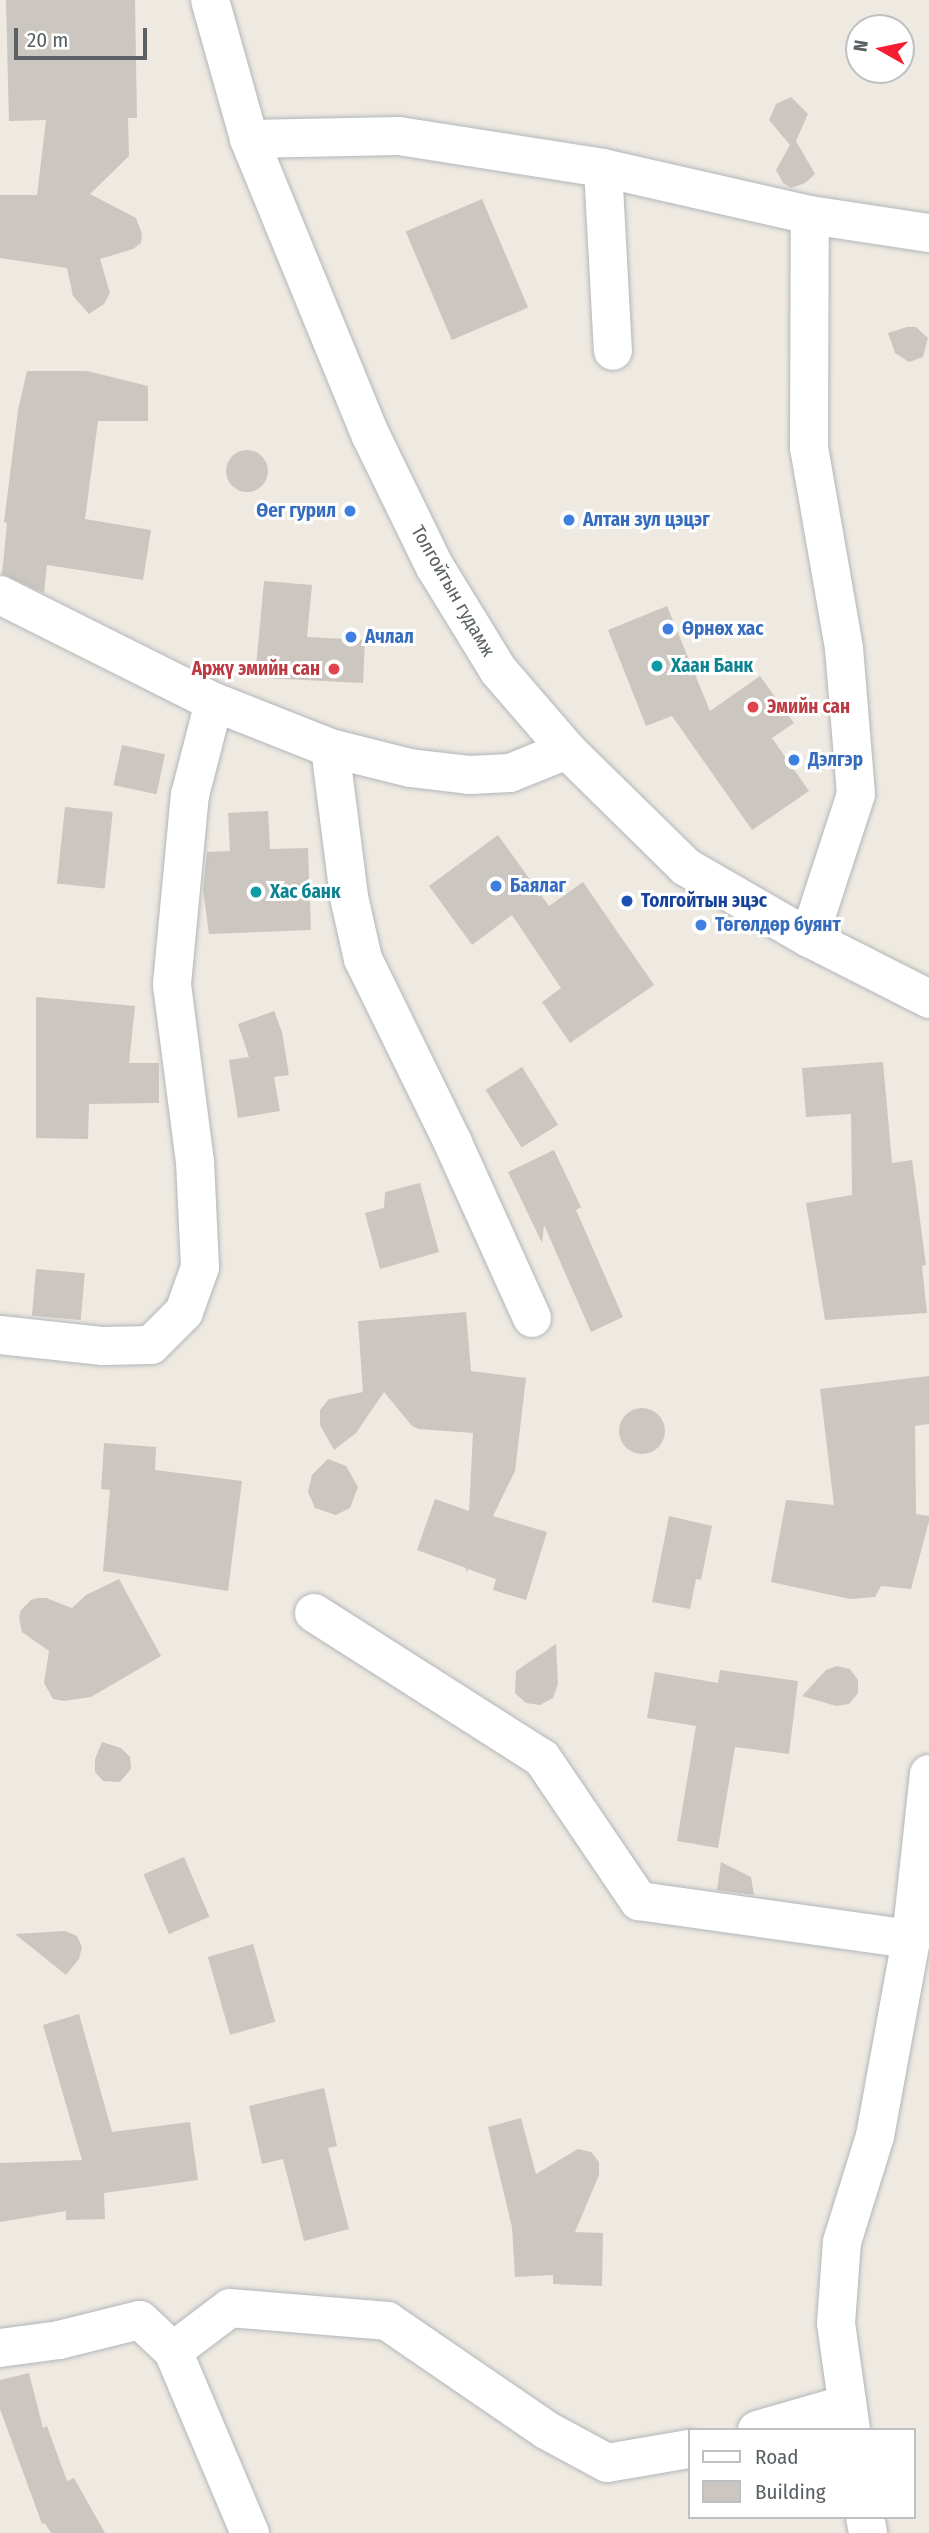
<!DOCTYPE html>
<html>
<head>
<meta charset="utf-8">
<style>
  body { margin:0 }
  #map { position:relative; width:929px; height:2533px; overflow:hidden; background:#eee9e1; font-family:"Fira Sans Condensed",sans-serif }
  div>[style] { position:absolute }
  .building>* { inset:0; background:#cbc6c0; transform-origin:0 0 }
  .round { border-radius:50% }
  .roads { filter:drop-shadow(0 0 2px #b2b6ba) drop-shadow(0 0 2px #b2b6ba) }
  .minor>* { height:38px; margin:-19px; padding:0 19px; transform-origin:19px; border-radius:19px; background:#fff }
  .tertiary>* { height:38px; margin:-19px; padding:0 19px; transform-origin:19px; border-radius:19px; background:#fff }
  .secondary>* { height:38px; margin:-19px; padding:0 19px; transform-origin:19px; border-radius:19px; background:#fff }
  .dots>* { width:19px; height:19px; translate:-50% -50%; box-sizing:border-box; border:4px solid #fff; border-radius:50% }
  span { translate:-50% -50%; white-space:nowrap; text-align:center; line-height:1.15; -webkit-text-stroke:6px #fff; paint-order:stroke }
  .shop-label { font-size:19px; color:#366cbe; font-weight:700 }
  .right { translate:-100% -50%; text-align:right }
  .left { translate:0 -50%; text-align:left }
  .street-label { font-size:19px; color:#5a6063 }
  .culture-label { font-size:19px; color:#0d838f; font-weight:700 }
  .health-label { font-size:19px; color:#be3a42; font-weight:700 }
  .transit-label { font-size:19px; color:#164399; font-weight:700 }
  .legend { position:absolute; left:688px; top:2428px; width:228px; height:91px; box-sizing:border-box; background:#fff; border:2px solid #bdbfc1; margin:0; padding:9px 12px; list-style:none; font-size:21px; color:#5a6063 }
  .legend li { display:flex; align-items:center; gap:14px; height:35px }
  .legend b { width:35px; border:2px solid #bdbfc1 }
  .north { position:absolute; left:845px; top:14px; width:70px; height:70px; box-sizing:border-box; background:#fff; border:2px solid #bdbfc1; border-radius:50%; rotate:279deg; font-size:19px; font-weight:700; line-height:28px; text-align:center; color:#5a6063 }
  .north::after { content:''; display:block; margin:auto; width:24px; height:32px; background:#f71e33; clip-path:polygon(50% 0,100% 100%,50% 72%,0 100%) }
  .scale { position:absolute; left:14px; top:28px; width:133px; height:32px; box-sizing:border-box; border:4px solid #5a6063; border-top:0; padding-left:9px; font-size:21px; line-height:24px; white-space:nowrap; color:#5a6063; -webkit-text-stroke:5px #fff; paint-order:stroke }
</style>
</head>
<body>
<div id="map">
  <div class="building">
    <i style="clip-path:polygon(6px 0,135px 0,137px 118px,128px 118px,129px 156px,90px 194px,136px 218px,142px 234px,141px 243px,133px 249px,100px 259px,110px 293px,104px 304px,89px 314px,73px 296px,67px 268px,0 258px,0 195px,37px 195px,46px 120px,9px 121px)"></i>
    <i style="clip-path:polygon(791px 97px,808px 114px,796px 141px,815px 174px,805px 183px,791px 188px,783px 183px,776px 170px,790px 145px,769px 120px,776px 104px)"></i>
    <i style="left:482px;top:199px;width:118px;height:83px;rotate:67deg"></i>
    <i style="clip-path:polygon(907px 327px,916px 327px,928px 338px,923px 357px,909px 362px,895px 353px,888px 333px)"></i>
    <i style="clip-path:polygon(27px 371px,87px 371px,148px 386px,148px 421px,98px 421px,85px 519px,151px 530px,143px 580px,47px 565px,44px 593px,2px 574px,7px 523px,4px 522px,18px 410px)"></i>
    <i class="round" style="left:226px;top:450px;width:42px;height:42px"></i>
    <i style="clip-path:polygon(264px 581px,312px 585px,307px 637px,365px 640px,363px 683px,265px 678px,265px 671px,256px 667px)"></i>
    <i style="clip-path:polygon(667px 606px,710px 711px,760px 676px,794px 723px,772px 738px,809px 791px,752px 830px,672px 716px,646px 726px,608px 630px)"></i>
    <i style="left:122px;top:745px;width:44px;height:41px;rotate:12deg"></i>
    <i style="left:65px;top:807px;width:48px;height:77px;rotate:6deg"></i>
    <i style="clip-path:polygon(268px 811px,270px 849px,308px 848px,311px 930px,209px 934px,203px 890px,207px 852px,230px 851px,228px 813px)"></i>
    <i style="clip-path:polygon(498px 835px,549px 906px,583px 882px,654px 985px,570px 1043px,542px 1002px,561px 988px,512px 915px,472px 945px,429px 886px)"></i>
    <i style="clip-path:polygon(36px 997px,135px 1006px,129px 1063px,159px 1063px,159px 1103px,89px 1104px,88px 1139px,36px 1138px)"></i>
    <i style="clip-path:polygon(274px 1011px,282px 1032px,289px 1075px,274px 1077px,280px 1111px,238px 1118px,229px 1060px,249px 1057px,238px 1024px)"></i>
    <i style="clip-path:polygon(883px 1062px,892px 1163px,912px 1160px,926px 1265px,922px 1266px,927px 1313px,825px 1320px,806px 1203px,852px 1195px,851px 1114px,806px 1117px,802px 1068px)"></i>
    <i style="left:522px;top:1067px;width:68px;height:43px;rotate:58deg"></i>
    <i style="clip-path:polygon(554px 1150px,581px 1207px,576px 1210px,623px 1317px,591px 1332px,544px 1225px,542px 1243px,508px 1172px)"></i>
    <i style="clip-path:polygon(420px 1183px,439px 1252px,380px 1269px,365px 1213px,384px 1208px,385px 1192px)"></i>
    <i style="left:36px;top:1269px;width:49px;height:47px;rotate:5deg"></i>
    <i style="clip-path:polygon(466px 1312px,471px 1371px,526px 1378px,515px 1471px,493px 1516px,547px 1532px,526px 1600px,493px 1590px,496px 1579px,468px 1569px,466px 1573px,466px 1568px,417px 1550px,435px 1499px,469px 1511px,473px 1433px,419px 1429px,412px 1426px,384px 1392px,356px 1433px,334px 1450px,320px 1425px,320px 1410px,329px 1399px,363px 1392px,358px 1321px)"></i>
    <i style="clip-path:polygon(929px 1376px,929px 1424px,915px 1426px,916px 1514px,929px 1516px,929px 1521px,911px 1589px,881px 1586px,875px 1597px,850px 1599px,771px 1582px,786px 1500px,834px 1505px,820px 1389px)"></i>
    <i class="round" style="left:619px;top:1408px;width:46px;height:46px"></i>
    <i style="clip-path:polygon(104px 1443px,156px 1447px,155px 1470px,242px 1481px,228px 1591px,103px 1571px,110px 1490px,101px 1489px)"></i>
    <i style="clip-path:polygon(328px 1459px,346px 1466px,358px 1487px,350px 1508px,336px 1515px,315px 1508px,308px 1492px,312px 1475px)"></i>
    <i style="clip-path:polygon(669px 1516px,712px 1526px,701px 1580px,696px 1579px,690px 1609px,652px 1602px)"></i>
    <i style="clip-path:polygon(119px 1579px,161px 1656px,91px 1697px,64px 1701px,53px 1699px,44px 1683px,49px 1651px,22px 1632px,19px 1618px,21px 1610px,31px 1600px,38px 1598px,46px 1598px,72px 1608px,86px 1595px)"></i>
    <i style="clip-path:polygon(556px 1644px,558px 1684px,553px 1698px,540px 1705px,526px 1703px,515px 1693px,516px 1671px)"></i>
    <i style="clip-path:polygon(837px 1666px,850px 1669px,858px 1680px,858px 1693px,849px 1704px,836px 1706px,802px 1696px,826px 1670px)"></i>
    <i style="clip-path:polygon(720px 1670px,798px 1681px,789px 1754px,735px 1747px,718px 1848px,677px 1841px,696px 1726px,647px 1718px,655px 1672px,718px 1683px)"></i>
    <i style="clip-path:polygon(102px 1742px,121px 1748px,130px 1757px,131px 1769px,120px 1782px,103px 1781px,95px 1772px,95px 1759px)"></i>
    <i style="left:184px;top:1857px;width:65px;height:44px;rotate:67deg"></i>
    <i style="clip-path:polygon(721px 1862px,751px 1877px,754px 1895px,717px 1890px)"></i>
    <i style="clip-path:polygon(65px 1931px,77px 1936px,82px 1947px,79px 1959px,66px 1975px,15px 1934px)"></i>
    <i style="left:253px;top:1944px;width:81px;height:47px;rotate:74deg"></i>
    <i style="clip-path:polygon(79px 2014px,112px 2132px,190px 2122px,198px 2180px,104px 2193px,105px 2219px,66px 2220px,66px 2211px,0 2222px,0 2163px,82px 2160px,43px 2025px)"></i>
    <i style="clip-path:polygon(324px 2088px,337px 2146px,328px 2148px,349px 2229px,304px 2241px,283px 2159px,262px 2164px,249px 2106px)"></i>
    <i style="clip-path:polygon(521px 2118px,536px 2174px,578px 2149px,591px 2152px,599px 2162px,599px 2175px,575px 2232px,603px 2233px,602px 2286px,553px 2284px,553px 2275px,515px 2277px,512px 2227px,488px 2127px)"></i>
    <i style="clip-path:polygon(29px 2373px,43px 2428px,47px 2426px,67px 2481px,74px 2478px,105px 2533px,51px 2533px,45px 2523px,42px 2524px,0 2409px,0 2380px)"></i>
  </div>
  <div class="roads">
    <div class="minor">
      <i style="left:249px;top:139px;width:150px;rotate:-1.1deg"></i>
      <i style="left:399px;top:136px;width:206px;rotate:8.9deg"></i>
      <i style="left:603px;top:168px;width:212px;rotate:12.8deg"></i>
      <i style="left:810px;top:215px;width:120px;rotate:8.6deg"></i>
      <i style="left:603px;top:168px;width:183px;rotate:86.9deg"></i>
      <i style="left:0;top:595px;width:239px;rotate:26.6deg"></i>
      <i style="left:214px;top:702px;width:125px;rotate:21.6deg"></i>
      <i style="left:330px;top:748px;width:82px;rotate:14deg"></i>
      <i style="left:410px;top:768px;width:59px;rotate:6.8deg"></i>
      <i style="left:469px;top:775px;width:41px;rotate:-2.8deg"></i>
      <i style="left:510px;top:773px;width:61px;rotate:-22deg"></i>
      <i style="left:330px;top:748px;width:150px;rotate:82.7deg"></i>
      <i style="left:349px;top:897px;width:64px;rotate:77.3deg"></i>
      <i style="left:363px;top:959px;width:205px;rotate:63.9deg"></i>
      <i style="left:453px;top:1143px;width:192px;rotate:65.7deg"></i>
      <i style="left:809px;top:938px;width:151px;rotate:-71.9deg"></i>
      <i style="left:856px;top:794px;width:146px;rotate:-94.7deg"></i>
      <i style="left:844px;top:648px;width:204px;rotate:-99.9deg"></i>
      <i style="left:809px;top:447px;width:232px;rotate:-89.8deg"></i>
      <i style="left:0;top:1335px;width:104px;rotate:6.1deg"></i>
      <i style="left:103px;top:1346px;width:48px;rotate:-1.2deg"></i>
      <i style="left:151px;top:1345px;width:47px;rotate:-45deg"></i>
      <i style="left:184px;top:1312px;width:48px;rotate:-70.4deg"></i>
      <i style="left:200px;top:1267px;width:105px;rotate:-92.7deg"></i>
      <i style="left:195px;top:1162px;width:179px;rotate:-97.4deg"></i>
      <i style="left:172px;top:984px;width:190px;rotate:-84.6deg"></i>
      <i style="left:190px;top:795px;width:96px;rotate:-75.5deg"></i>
      <i style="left:314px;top:1613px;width:270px;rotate:32.5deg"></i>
      <i style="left:542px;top:1758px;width:173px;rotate:55.9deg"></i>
      <i style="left:639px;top:1901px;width:275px;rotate:8deg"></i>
      <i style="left:0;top:2348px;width:60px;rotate:-7.7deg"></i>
      <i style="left:59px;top:2340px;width:83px;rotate:-13.9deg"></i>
      <i style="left:140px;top:2320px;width:45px;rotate:43.2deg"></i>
      <i style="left:173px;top:2351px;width:198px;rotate:67.1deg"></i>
      <i style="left:173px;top:2351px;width:71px;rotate:-37deg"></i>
      <i style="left:230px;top:2308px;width:158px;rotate:4.7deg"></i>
      <i style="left:387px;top:2321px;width:193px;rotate:34.4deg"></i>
      <i style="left:546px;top:2430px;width:69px;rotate:28.4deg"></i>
      <i style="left:607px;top:2463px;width:83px;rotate:-9.7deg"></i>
      <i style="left:757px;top:2430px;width:94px;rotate:-16.1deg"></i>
    </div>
    <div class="tertiary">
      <i style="left:851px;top:2430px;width:108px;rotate:-98deg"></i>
      <i style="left:836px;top:2323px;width:81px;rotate:-85.8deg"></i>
      <i style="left:842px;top:2242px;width:111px;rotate:-72.7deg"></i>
      <i style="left:875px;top:2136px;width:200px;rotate:-79.6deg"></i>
      <i style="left:911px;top:1939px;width:166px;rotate:-83.8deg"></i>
      <i style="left:865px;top:2517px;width:16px;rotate:79deg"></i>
    </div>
    <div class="secondary">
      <i style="left:210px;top:0;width:144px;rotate:74.3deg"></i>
      <i style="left:249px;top:139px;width:321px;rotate:67.7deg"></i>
      <i style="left:371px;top:436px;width:146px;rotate:64deg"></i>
      <i style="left:435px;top:567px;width:121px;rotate:58.5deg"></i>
      <i style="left:498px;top:670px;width:106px;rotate:49.2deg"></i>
      <i style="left:567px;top:750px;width:167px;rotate:44.5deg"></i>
      <i style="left:686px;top:867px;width:142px;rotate:30deg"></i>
      <i style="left:809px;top:938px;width:135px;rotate:26.9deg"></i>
    </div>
  </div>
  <div class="dots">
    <i style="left:350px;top:511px;background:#3f7fe0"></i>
    <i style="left:569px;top:520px;background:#3f7fe0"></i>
    <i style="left:668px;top:629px;background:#3f7fe0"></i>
    <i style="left:351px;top:637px;background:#3f7fe0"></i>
    <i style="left:657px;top:666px;background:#0f9aa8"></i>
    <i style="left:334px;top:669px;background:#e0444e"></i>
    <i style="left:753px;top:707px;background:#e0444e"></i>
    <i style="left:794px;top:760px;background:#3f7fe0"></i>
    <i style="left:496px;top:886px;background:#3f7fe0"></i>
    <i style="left:256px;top:892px;background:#0f9aa8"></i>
    <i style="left:627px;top:901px;background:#1a4fb4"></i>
    <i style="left:701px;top:925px;background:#3f7fe0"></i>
  </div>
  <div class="shop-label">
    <span class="right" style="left:336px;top:511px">Өег гурил</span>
    <span class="left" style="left:583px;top:520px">Алтан зул цэцэг</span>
    <span class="left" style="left:682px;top:629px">Өрнөх хас</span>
    <span class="left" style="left:365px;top:637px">Ачлал</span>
    <span class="left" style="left:808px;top:760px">Дэлгэр</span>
    <span class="left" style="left:510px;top:886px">Баялаг</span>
    <span class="left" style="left:715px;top:925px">Төгөлдөр буянт</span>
  </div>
  <div class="street-label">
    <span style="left:453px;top:591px;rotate:60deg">Толгойтын гудамж</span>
  </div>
  <div class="culture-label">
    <span class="left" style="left:671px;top:666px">Хаан Банк</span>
    <span class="left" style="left:270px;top:892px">Хас банк</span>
  </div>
  <div class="health-label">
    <span class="right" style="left:320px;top:669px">Аржү эмийн сан</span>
    <span class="left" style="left:767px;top:707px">Эмийн сан</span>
  </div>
  <div class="transit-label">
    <span class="left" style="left:641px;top:901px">Толгойтын эцэс</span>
  </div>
  <ul class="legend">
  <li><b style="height:9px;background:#fff"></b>Road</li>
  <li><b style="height:19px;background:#cbc6c0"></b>Building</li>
  </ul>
  <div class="north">N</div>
  <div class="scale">20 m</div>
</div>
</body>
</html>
